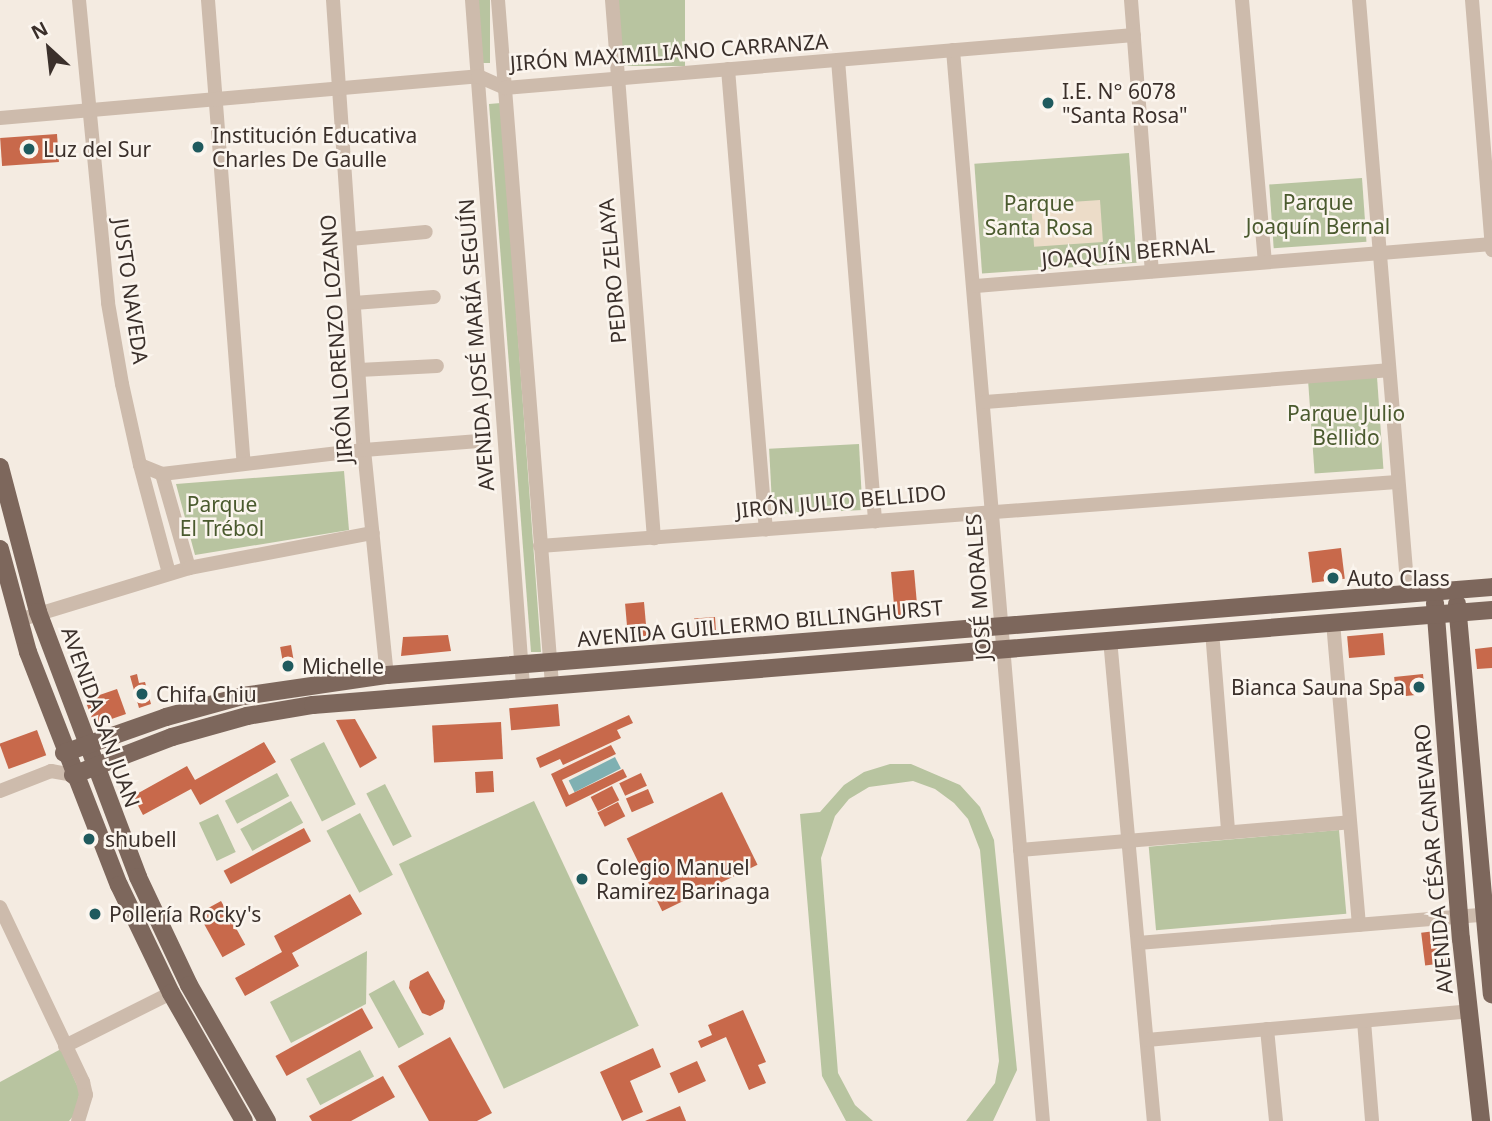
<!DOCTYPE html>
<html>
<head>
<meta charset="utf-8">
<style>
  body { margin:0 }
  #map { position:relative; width:1492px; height:1121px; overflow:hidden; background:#f4ebe1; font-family:"Noto Sans",sans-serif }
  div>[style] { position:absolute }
  .green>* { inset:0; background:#b8c4a0; transform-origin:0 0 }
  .plaza>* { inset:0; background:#ecdcc8; transform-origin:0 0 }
  .water>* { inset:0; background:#7fb0b2; transform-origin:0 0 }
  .building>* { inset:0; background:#c8694b; transform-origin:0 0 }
  .minor>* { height:14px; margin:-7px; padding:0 7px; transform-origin:7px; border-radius:7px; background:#cdbbac }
  .major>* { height:18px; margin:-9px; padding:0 9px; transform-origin:9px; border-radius:9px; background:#7d675c }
  .dots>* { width:19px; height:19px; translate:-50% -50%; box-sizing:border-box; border:4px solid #fbf5ee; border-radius:50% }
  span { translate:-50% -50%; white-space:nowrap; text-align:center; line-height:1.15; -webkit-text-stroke:5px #fbf5ee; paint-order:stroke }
  .street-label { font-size:21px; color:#3b302b }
  .poi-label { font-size:21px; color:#3b302b }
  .left { translate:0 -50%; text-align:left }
  .right { translate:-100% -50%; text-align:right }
  .park-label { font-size:21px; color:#4a5a2e }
  .north { position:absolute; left:14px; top:14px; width:70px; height:70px; -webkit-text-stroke:5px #fbf5ee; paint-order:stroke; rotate:333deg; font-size:19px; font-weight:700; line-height:28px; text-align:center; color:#3b302b }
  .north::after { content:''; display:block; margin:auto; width:24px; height:32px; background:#3b302b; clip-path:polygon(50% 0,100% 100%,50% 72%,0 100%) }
</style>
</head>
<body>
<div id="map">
  <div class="green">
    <i style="left:479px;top:0;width:11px;height:63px"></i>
    <i style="left:619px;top:0;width:66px;height:66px"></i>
    <i style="clip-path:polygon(501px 103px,541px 652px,531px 652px,489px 104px)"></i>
    <i style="left:1129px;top:153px;width:110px;height:155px;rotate:86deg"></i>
    <i style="left:1362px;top:178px;width:64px;height:93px;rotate:86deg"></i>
    <i style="left:1377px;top:377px;width:92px;height:69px;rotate:86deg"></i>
    <i style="left:859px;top:444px;width:66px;height:90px;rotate:87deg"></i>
    <i style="clip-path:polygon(344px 471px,349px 530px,195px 555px,176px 484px)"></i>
    <i style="left:324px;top:742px;width:70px;height:38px;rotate:63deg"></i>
    <i style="clip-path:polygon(890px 764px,911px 764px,960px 785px,980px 807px,994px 840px,1017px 1070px,993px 1121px,966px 1121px,995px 1083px,999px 1061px,980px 850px,968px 819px,954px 803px,935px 789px,913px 781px,869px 787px,849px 799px,835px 816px,821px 858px,838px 1073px,855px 1105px,873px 1121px,846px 1121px,822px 1076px,800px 814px,820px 812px,844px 785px,864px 772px)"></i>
    <i style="left:277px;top:773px;width:26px;height:59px;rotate:62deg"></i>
    <i style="left:385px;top:784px;width:59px;height:21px;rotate:63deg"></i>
    <i style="left:291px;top:801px;width:25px;height:58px;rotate:61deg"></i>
    <i style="left:534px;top:801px;width:248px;height:149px;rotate:65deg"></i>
    <i style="left:360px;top:813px;width:70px;height:38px;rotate:62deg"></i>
    <i style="left:218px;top:814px;width:42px;height:21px;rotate:65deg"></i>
    <i style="left:1339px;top:830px;width:84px;height:191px;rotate:85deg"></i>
    <i style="clip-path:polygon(367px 951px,366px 1004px,291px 1043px,270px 1002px)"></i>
    <i style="left:394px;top:980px;width:62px;height:29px;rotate:61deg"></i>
    <i style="clip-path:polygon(61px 1049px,80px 1092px,74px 1115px,69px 1121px,0 1121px,0 1082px)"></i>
    <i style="left:360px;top:1050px;width:30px;height:61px;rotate:62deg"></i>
  </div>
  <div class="plaza">
    <i style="left:1100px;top:200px;width:42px;height:69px;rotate:86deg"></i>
  </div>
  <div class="water">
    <i style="left:615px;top:757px;width:13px;height:52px;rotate:63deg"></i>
  </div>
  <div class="building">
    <i style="left:57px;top:134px;width:28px;height:57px;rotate:86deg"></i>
    <i style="left:1341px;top:548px;width:31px;height:33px;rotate:83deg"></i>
    <i style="left:914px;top:570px;width:45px;height:23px;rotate:85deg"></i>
    <i style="left:644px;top:602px;width:34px;height:19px;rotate:85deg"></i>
    <i style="left:715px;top:617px;width:13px;height:21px;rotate:86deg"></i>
    <i style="left:1383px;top:633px;width:22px;height:36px;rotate:85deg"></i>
    <i style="clip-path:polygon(448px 635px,451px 651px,401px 656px,403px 637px)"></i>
    <i style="left:291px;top:645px;width:22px;height:11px;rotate:80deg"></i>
    <i style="clip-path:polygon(1492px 647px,1492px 668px,1477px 669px,1475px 649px)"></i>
    <i style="clip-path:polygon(137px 674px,139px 683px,145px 682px,151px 704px,139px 708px,130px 676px)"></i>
    <i style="left:1423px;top:674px;width:20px;height:29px;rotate:84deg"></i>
    <i style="clip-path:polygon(117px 689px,126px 714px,100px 723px,93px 721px,85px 700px)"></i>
    <i style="left:558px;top:704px;width:22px;height:49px;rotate:85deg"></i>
    <i style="clip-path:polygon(629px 715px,633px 723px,617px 730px,621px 738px,563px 765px,560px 759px,540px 768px,536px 758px)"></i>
    <i style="clip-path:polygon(355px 719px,377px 758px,360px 768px,336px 720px)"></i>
    <i style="left:501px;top:722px;width:37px;height:69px;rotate:87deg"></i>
    <i style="left:37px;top:730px;width:27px;height:40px;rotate:70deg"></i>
    <i style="clip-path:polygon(264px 742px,276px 762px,200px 805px,191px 789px,143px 815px,133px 796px,187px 766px,195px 780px)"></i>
    <i style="clip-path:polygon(611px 745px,616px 754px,562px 780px,569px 795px,623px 769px,627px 777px,566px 807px,551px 774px)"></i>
    <i style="left:493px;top:771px;width:21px;height:18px;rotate:87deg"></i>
    <i style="left:641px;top:773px;width:14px;height:24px;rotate:65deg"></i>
    <i style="left:612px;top:786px;width:16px;height:24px;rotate:63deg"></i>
    <i style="left:648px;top:789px;width:15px;height:24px;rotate:67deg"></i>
    <i style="left:722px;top:792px;width:81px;height:106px;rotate:64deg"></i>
    <i style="left:618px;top:802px;width:16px;height:23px;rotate:63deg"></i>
    <i style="left:304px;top:828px;width:15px;height:91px;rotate:62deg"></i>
    <i style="clip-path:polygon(350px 894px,362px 914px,292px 953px,299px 966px,245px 996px,235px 978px,282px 952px,274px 936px)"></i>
    <i style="left:221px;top:901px;width:50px;height:26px;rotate:61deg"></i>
    <i style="left:1443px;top:930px;width:33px;height:22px;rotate:83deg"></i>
    <i style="clip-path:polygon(428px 971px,445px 1001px,443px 1009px,430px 1016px,422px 1013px,409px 988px,410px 981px)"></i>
    <i style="left:362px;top:1008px;width:23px;height:99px;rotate:61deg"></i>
    <i style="clip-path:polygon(743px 1010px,766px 1062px,758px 1065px,766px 1083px,749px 1090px,726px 1037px,701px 1048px,698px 1041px,712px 1035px,708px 1025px)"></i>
    <i style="clip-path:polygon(450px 1037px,492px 1113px,477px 1121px,429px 1121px,398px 1066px)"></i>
    <i style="clip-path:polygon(653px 1048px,661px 1067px,630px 1081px,643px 1112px,622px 1121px,600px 1072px)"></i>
    <i style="left:697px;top:1061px;width:22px;height:30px;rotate:66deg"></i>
    <i style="clip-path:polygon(383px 1076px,395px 1097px,351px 1121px,312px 1121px,309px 1116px)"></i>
    <i style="clip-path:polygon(680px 1106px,686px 1121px,645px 1121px)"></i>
  </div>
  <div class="minor">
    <i style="left:79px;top:0;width:304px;rotate:84.5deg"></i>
    <i style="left:108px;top:303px;width:82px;rotate:80.2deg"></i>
    <i style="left:122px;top:384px;width:83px;rotate:77.5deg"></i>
    <i style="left:140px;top:465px;width:24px;rotate:22deg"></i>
    <i style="left:162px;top:474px;width:98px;rotate:74deg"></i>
    <i style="left:208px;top:0;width:465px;rotate:85.6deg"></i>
    <i style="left:333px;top:0;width:451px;rotate:86.1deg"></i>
    <i style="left:364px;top:450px;width:226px;rotate:84.2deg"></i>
    <i style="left:472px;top:0;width:689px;rotate:85.75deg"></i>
    <i style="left:498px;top:0;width:687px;rotate:85.49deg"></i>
    <i style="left:612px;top:0;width:540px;rotate:85.54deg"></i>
    <i style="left:1131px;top:0;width:272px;rotate:85.6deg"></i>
    <i style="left:1242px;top:0;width:263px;rotate:85deg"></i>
    <i style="left:1359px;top:0;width:597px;rotate:85.29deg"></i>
    <i style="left:1472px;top:0;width:251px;rotate:85.4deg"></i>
    <i style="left:953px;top:50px;width:1075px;rotate:85.2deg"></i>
    <i style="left:838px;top:60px;width:463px;rotate:85.4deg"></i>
    <i style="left:728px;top:69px;width:462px;rotate:85.3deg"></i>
    <i style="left:0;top:118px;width:480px;rotate:-5deg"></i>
    <i style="left:478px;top:76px;width:30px;rotate:24deg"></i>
    <i style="left:505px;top:88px;width:631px;rotate:-4.82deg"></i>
    <i style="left:350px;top:239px;width:76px;rotate:-5.3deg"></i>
    <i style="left:976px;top:286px;width:518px;rotate:-4.65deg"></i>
    <i style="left:354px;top:303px;width:80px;rotate:-4.3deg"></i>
    <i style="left:359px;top:370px;width:78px;rotate:-2.9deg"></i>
    <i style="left:985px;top:402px;width:404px;rotate:-4.5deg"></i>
    <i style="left:140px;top:465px;width:112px;rotate:75deg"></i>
    <i style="left:162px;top:474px;width:203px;rotate:-6.8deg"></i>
    <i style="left:364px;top:450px;width:115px;rotate:-4.5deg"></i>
    <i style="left:540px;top:546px;width:859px;rotate:-4.27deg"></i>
    <i style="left:19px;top:620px;width:178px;rotate:-17deg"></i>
    <i style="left:189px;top:568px;width:187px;rotate:-10.8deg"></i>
    <i style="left:1333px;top:622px;width:304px;rotate:85.1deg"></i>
    <i style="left:1212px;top:631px;width:202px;rotate:85.4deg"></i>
    <i style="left:1110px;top:639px;width:484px;rotate:84.8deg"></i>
    <i style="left:0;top:791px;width:55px;rotate:-21.4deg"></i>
    <i style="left:51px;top:771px;width:22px;rotate:10deg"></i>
    <i style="left:1020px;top:850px;width:331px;rotate:-4.8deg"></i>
    <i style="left:0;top:907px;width:194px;rotate:64.6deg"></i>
    <i style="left:83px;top:1082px;width:13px;rotate:77deg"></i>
    <i style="left:86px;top:1095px;width:27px;rotate:107deg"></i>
    <i style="left:1138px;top:943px;width:355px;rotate:-4.7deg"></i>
    <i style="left:1364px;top:1021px;width:100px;rotate:85.4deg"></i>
    <i style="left:1267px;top:1029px;width:92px;rotate:84.4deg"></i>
    <i style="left:1147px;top:1040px;width:324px;rotate:-5.1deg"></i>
    <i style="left:65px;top:1046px;width:119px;rotate:-26.6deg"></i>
  </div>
  <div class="major">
    <i style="left:0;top:467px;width:150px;rotate:75.3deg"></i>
    <i style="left:38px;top:612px;width:283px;rotate:69.3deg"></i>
    <i style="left:138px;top:877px;width:119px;rotate:64.7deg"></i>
    <i style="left:189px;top:985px;width:157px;rotate:60.2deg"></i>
    <i style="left:0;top:549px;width:107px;rotate:74.8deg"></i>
    <i style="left:28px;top:652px;width:250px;rotate:68.7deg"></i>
    <i style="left:119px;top:885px;width:120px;rotate:64.3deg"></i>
    <i style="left:171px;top:993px;width:147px;rotate:60.3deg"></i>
    <i style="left:1435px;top:603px;width:337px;rotate:85.6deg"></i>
    <i style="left:1461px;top:939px;width:183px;rotate:83.7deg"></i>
    <i style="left:1457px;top:604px;width:392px;rotate:84.9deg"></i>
    <i style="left:64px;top:753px;width:108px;rotate:-19.4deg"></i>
    <i style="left:166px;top:717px;width:80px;rotate:-15.3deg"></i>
    <i style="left:243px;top:696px;width:146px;rotate:-8.3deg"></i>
    <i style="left:387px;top:675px;width:1108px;rotate:-4.55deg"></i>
    <i style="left:73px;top:775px;width:106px;rotate:-21deg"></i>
    <i style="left:172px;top:737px;width:78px;rotate:-15.6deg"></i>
    <i style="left:247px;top:716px;width:67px;rotate:-9.5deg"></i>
    <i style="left:313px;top:705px;width:1183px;rotate:-4.61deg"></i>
  </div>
  <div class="dots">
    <i style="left:1048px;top:103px;background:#1f5a5e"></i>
    <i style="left:198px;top:147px;background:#1f5a5e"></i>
    <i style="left:29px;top:149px;background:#1f5a5e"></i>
    <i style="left:1333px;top:578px;background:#1f5a5e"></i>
    <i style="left:288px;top:666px;background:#1f5a5e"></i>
    <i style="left:1419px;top:687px;background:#1f5a5e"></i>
    <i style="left:142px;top:694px;background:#1f5a5e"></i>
    <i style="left:89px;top:839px;background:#1f5a5e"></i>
    <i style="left:582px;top:879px;background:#1f5a5e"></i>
    <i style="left:95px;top:914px;background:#1f5a5e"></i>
  </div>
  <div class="street-label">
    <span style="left:669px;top:52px;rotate:-4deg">JIRÓN MAXIMILIANO CARRANZA</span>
    <span style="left:1128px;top:252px;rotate:-5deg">JOAQUÍN BERNAL</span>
    <span style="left:612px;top:271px;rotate:-95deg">PEDRO ZELAYA</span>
    <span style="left:131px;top:291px;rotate:82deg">JUSTO NAVEDA</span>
    <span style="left:336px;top:339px;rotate:-94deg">JIRÓN LORENZO LOZANO</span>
    <span style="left:476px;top:345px;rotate:-94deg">AVENIDA JOSÉ MARÍA SEGUÍN</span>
    <span style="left:841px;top:501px;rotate:-5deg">JIRÓN JULIO BELLIDO</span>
    <span style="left:978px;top:587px;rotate:-94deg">JOSÉ MORALES</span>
    <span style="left:760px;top:623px;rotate:-5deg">AVENIDA GUILLERMO BILLINGHURST</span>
    <span style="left:101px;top:717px;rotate:70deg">AVENIDA SAN JUAN</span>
    <span style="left:1433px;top:859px;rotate:-95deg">AVENIDA CÉSAR CANEVARO</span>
  </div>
  <div class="poi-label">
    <span class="left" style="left:1062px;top:103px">I.E. N° 6078<br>"Santa Rosa"</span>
    <span class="left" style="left:212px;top:147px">Institución Educativa<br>Charles De Gaulle</span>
    <span class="left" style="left:43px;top:149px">Luz del Sur</span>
    <span class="left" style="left:1347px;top:578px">Auto Class</span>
    <span class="left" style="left:302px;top:666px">Michelle</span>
    <span class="right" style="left:1405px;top:687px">Bianca Sauna Spa</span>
    <span class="left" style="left:156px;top:694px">Chifa Chiu</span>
    <span class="left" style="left:105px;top:839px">shubell</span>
    <span class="left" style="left:596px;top:879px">Colegio Manuel<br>Ramirez Barinaga</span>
    <span class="left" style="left:109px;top:914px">Pollería Rocky's</span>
  </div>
  <div class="park-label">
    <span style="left:1318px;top:214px">Parque<br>Joaquín Bernal</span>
    <span style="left:1039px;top:215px">Parque<br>Santa Rosa</span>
    <span style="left:1346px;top:425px">Parque Julio<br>Bellido</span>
    <span style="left:222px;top:516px">Parque<br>El Trébol</span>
  </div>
  <div class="north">N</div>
</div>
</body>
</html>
